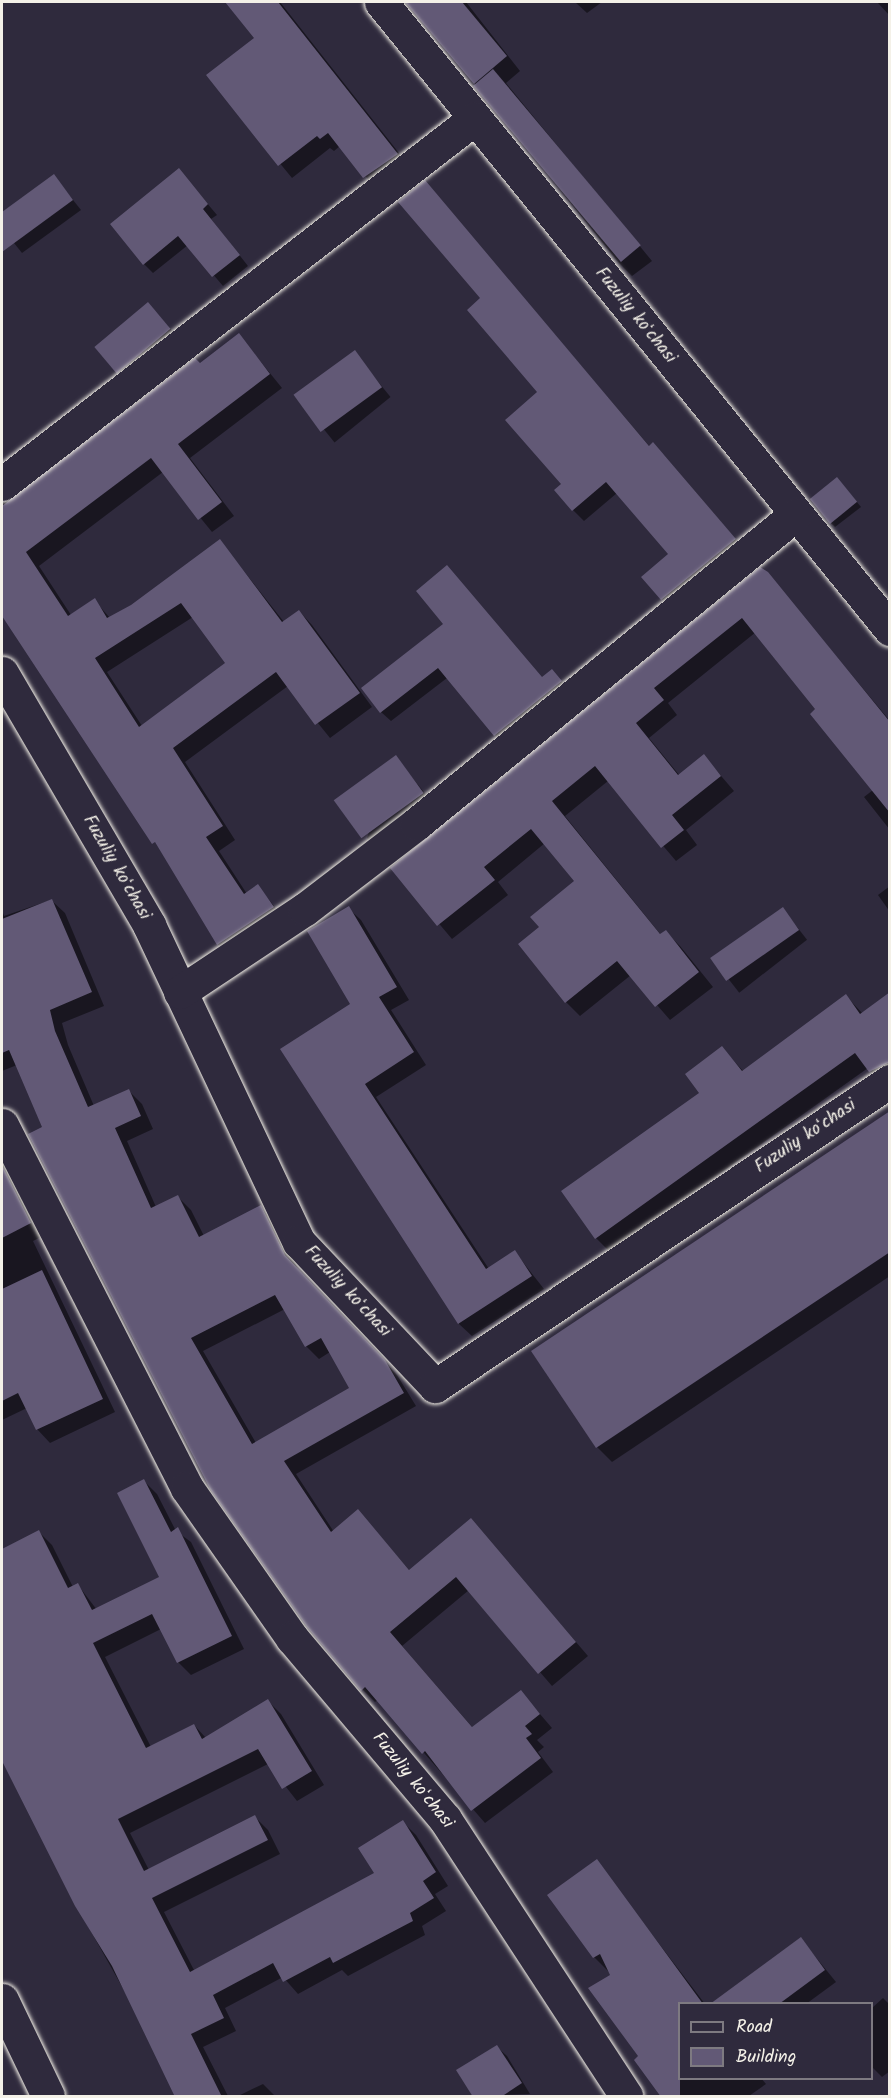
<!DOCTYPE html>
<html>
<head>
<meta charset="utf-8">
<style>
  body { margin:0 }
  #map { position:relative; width:891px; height:2098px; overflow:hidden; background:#2f2a3d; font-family:Kalam,sans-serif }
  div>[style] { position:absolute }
  .shadow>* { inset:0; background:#0007; transform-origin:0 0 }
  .building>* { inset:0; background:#625976; transform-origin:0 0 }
  .roads { filter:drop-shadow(0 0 2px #f4f1e8) drop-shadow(0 0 2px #f4f1e8) }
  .minor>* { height:33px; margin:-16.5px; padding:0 16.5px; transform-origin:16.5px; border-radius:16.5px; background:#2f2a3d }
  span { translate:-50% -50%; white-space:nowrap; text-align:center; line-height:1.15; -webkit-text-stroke:4.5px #2f2a3d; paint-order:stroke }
  .street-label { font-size:18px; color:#f4f1e8 }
  .frame { position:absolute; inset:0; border:3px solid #f4f1e8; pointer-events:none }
  .legend { position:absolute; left:678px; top:2002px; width:195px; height:78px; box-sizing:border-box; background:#2f2a3d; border:2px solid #7e7a81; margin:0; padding:8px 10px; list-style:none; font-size:18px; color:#f4f1e8 }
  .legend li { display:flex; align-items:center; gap:12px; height:30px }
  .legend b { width:30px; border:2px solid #7e7a81 }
</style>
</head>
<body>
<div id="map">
  <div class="shadow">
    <i style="clip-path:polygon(227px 2px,280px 2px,410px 167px,377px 190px,340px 146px,334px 151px,330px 148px,292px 178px,208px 76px,256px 38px)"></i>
    <i style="clip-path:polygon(409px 2px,466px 2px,520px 71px,506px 83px,652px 261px,632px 276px,618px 262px)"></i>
    <i style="clip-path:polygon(575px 2px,602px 2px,587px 13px)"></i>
    <i style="clip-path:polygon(877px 2px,890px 2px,890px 16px)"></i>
    <i style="clip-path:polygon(179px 170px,217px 215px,211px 219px,248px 266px,223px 286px,188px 245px,153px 273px,144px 264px)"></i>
    <i style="clip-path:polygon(54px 176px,81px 210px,22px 253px,2px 228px,2px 214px)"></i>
    <i style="clip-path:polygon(425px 182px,650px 447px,664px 455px,746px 551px,673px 610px,662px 599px,670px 554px,617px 493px,584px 521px,573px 510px,539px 393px,482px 298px)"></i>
    <i style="clip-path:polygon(157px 313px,180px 340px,126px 381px,117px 371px)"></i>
    <i style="clip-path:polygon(evenodd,239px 335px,282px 388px,190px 458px,234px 516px,212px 532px,163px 472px,39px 566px,71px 615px,94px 600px,110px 618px,132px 606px,220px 541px,284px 622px,299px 611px,312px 625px,372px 707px,330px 738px,288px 686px,185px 762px,235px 840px,219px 851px,247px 894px,258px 886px,286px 921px,231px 957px,218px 944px,163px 853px,2px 610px,2px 502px,14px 500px,239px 335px,193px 617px,227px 664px,142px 726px,107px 672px,193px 617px)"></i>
    <i style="left:354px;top:352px;width:58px;height:72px;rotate:51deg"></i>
    <i style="clip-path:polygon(842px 484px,861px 507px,835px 527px,831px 523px)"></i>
    <i style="clip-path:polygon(767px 573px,890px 721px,890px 830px,864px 797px,873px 790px,817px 709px,756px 632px,668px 703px,677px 715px,649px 738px,680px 776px,704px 756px,734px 791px,686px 830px,697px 845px,676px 861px,608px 781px,565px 816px,661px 935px,666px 932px,680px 946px,713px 987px,670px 1020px,631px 975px,580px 1016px,566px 1002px,541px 928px,576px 882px,545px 843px,498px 882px,508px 895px,452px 939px,392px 868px)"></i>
    <i style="clip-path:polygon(445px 624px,543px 678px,561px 681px,570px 691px,504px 745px,447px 678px,391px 721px,381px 712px)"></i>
    <i style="clip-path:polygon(395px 757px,433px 803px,377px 847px,367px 838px)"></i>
    <i style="clip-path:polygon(890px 886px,890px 912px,878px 895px)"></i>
    <i style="clip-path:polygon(evenodd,51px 900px,65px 913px,104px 1006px,62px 1023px,68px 1045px,94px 1106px,129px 1091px,142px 1104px,153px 1129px,127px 1141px,156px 1207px,178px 1197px,191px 1210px,204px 1236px,260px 1207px,273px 1220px,298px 1269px,397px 1375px,416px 1406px,296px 1474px,334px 1532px,358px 1511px,410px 1571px,471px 1520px,588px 1656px,552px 1686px,469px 1590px,402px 1646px,473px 1728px,521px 1692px,552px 1728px,537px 1740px,544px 1747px,538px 1752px,553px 1772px,485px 1823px,378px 1700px,375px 1702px,362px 1689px,44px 1128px,17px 1065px,2px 1071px,2px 910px,4px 916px,51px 900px,285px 1309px,306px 1346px,319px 1359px,330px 1352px,351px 1389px,256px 1443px,203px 1351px,285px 1309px)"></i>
    <i style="clip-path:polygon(348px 908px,361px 920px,409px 1000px,391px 1010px,426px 1065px,376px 1097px,489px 1269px,515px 1252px,544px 1289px,472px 1336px,459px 1324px,283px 1050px,352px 1004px)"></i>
    <i style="left:783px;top:909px;width:39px;height:86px;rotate:52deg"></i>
    <i style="clip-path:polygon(890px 994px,890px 1083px,885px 1086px,868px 1068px,610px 1252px,596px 1238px,701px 1093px,722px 1048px,744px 1072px,846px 996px,863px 1014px)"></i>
    <i style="clip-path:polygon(890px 1113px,890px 1276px,612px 1462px,597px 1447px,533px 1351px)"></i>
    <i style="clip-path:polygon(2px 1156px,43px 1236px,33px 1241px,115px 1412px,50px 1443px,37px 1429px,27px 1408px,2px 1420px)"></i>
    <i style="clip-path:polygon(144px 1481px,157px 1494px,176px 1531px,191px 1542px,244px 1649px,191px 1675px,178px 1662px,161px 1629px,105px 1657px,151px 1747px,194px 1725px,206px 1738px,268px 1701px,281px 1714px,324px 1785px,297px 1801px,268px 1764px,130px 1833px,149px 1870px,255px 1817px,268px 1830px,280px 1854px,164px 1912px,195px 1972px,377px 1874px,403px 1822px,416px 1835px,448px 1886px,435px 1894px,446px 1911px,422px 1926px,425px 1935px,348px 1976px,342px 1970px,298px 1994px,283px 1977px,225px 2008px,236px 2031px,203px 2047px,228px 2096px,177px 2096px,143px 2024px,76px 1905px,2px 1758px,2px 1551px,39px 1532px,52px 1545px,73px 1587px,78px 1585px,97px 1610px,161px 1578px)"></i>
    <i style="clip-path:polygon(596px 1861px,705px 2004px,680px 2004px,680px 2078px,761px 2078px,766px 2084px,749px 2096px,663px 2096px,640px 2056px,612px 1975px,594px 1957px)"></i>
    <i style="clip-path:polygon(801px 1939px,836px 1982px,806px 2004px,713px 2004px)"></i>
    <i style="clip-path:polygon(883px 1998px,890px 2005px,890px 2071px,882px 2077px,872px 2067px,872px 2008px)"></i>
    <i style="clip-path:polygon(497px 2047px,507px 2056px,530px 2094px,475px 2096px)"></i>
    <i style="clip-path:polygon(263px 2084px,275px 2096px,238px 2096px)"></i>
  </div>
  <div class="building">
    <i style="clip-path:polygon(225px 2px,278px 2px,398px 154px,363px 178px,328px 133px,320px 139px,317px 136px,278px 166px,206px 75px,254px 38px)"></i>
    <i style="clip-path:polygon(405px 2px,462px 2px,507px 56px,474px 84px)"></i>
    <i style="left:493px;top:69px;width:230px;height:26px;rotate:50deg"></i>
    <i style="clip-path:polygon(179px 168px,208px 204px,203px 209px,240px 255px,212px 277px,178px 236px,143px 265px,110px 224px)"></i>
    <i style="clip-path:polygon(54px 174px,73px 200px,2px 252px,2px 212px)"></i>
    <i style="clip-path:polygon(425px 180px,649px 446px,653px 442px,736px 539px,661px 600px,641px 577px,668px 554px,606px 482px,572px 511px,554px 490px,561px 484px,505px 420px,537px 392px,467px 310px,480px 298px,398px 202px)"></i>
    <i style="left:148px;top:302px;width:35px;height:70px;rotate:50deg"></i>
    <i style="clip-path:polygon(evenodd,239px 333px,270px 374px,178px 444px,222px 502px,198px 520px,151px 458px,26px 552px,68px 616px,95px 598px,107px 618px,131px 605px,220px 539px,282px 622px,299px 610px,360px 693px,315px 725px,276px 672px,173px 748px,223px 826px,206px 837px,244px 894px,258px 884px,274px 907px,217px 945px,155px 842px,152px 844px,2px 616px,2px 506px,195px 358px,200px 363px,239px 333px,181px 603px,225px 663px,139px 727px,95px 658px,181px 603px)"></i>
    <i style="left:355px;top:350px;width:46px;height:76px;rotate:54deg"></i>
    <i style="left:837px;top:477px;width:32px;height:35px;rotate:51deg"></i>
    <i style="clip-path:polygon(447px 565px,542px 677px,552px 669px,562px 681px,494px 736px,438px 668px,380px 713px,361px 688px,443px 624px,416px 591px)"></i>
    <i style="clip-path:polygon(760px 567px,768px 572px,890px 722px,890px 813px,810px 714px,815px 709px,742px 618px,654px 688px,664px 700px,636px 723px,678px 775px,704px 754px,721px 776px,672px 815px,684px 830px,661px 848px,595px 766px,552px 801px,660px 934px,666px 930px,699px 972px,655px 1007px,617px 961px,565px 1003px,518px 944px,539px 927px,530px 917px,574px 881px,531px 829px,484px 867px,495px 880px,437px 926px,390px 868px)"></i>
    <i style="left:396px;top:755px;width:47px;height:77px;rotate:54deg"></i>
    <i style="clip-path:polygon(evenodd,52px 899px,92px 992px,50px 1010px,55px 1031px,88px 1107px,129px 1089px,141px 1116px,115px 1128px,151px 1208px,178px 1195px,199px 1237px,261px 1205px,285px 1255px,385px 1360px,404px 1393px,284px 1461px,331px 1532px,358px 1509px,409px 1570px,471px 1518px,576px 1642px,538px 1674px,456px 1577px,390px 1632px,472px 1727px,521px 1690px,540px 1714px,525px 1726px,532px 1734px,526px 1738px,541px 1758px,471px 1811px,425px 1751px,422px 1754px,365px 1687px,361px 1691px,307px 1627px,210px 1489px,28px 1134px,42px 1127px,9px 1050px,2px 1053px,2px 919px,52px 899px,275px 1295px,305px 1347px,321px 1338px,349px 1388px,252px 1444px,191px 1338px,275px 1295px)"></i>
    <i style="clip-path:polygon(349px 906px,397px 987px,379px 997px,414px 1052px,365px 1084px,486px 1269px,515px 1250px,532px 1276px,458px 1324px,280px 1049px,350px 1004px,307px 931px)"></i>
    <i style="left:783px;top:907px;width:28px;height:89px;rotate:55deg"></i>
    <i style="clip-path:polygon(890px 992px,890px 1062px,869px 1072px,855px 1053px,595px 1239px,561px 1191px,699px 1093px,685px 1074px,722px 1046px,742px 1071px,846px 994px,860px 1014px)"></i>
    <i style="clip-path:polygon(890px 1111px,890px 1252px,596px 1448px,531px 1351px)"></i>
    <i style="clip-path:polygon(2px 1165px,31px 1223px,2px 1238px)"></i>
    <i style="clip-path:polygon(42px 1270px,103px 1399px,36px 1430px,18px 1393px,2px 1401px,2px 1289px)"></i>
    <i style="clip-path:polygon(144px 1479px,171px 1532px,178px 1527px,232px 1636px,177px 1663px,152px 1614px,93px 1643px,146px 1748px,194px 1724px,202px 1739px,268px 1699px,312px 1771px,282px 1789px,258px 1749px,118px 1819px,144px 1871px,255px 1815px,268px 1840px,152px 1898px,190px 1972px,374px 1873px,358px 1848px,403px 1820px,436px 1872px,423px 1881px,434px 1898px,410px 1913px,413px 1921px,333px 1963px,330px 1957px,283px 1982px,273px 1963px,213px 1995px,224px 2018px,191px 2034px,222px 2097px,175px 2097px,112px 1966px,75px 1906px,2px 1761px,2px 1549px,39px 1530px,68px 1588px,78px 1583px,92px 1610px,159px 1577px,117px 1493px)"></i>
    <i style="clip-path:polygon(597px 1859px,703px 2004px,680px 2004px,680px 2097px,661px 2097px,634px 2060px,638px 2056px,588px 1988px,610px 1975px,600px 1954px,593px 1958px,547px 1895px)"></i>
    <i style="clip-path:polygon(801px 1937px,825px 1970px,779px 2004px,710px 2004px)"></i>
    <i style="clip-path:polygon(497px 2045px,522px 2083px,501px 2097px,473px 2097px,456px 2070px)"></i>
  </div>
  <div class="roads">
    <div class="minor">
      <i style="left:381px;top:2px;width:808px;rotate:50.93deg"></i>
      <i style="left:2px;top:484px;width:598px;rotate:-37.73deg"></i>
      <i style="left:2px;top:673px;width:292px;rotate:59.7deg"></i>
      <i style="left:149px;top:925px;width:351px;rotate:64.7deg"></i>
      <i style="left:299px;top:1242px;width:198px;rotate:46.6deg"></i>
      <i style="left:435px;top:1386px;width:548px;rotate:-33.84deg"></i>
      <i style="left:180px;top:992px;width:150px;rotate:-33.6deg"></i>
      <i style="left:305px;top:909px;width:140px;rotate:-37.4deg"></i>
      <i style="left:416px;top:824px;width:490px;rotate:-39.2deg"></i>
      <i style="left:2px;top:1125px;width:407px;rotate:63deg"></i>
      <i style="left:187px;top:1488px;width:183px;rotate:55deg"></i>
      <i style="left:292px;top:1638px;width:237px;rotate:49.8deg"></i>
      <i style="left:445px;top:1819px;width:331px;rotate:56.8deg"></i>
      <i style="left:2px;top:2000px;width:106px;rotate:64.4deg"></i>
    </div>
  </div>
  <div class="street-label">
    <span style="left:635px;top:316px;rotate:51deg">Fuzuliy koʻchasi</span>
    <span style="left:116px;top:868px;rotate:60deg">Fuzuliy koʻchasi</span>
    <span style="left:806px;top:1137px;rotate:-34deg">Fuzuliy koʻchasi</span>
    <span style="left:347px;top:1292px;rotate:47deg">Fuzuliy koʻchasi</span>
    <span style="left:412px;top:1781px;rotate:51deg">Fuzuliy koʻchasi</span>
  </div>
  <div class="frame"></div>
  <ul class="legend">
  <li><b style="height:8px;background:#2f2a3d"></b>Road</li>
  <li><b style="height:16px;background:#625976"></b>Building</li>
  </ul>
</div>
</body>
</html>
